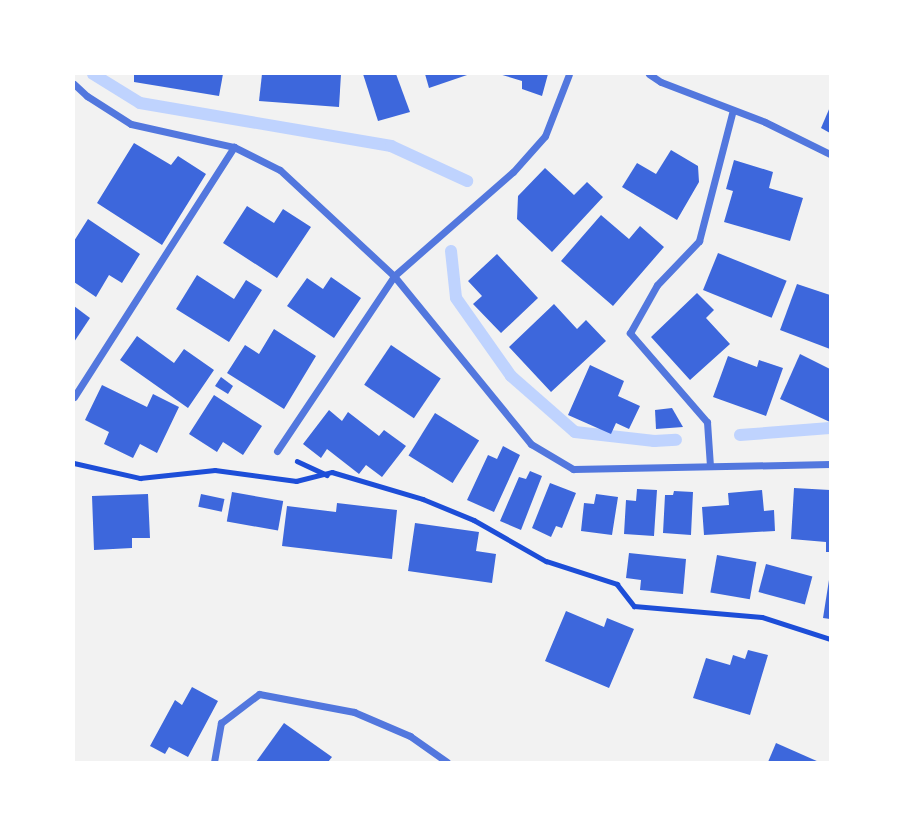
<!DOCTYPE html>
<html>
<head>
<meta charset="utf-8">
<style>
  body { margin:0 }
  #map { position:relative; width:904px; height:836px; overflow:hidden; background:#f2f2f2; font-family:Montserrat,sans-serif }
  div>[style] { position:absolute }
  .stream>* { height:12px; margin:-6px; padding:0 6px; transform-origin:6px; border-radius:6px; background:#bfd3fe }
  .building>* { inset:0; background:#3d67dc; transform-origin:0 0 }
  .path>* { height:4.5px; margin:-2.25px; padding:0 2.25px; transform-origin:2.25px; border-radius:2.25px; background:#1d4ed8 }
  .minor>* { height:7px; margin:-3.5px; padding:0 3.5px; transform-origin:3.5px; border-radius:3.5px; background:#5277de }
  span { translate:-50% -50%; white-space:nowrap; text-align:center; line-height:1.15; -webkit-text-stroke:5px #fff; paint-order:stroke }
  .frame { position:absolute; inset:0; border:75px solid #fff; pointer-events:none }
</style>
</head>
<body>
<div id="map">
  <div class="stream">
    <i style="left:93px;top:74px;width:55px;rotate:31.7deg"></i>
    <i style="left:140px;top:103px;width:255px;rotate:9.7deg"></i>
    <i style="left:391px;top:146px;width:84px;rotate:24.7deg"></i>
    <i style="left:451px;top:251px;width:47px;rotate:83.9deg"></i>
    <i style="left:456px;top:298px;width:95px;rotate:54.8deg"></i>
    <i style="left:511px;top:376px;width:85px;rotate:41.2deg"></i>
    <i style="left:575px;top:432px;width:80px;rotate:6.5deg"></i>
    <i style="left:654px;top:441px;width:22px;rotate:-3deg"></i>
    <i style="left:740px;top:435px;width:90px;rotate:-4.4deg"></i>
  </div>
  <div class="building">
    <i style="clip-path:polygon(134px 74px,223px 74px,219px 96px,134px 82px)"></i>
    <i style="clip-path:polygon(262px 74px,341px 74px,339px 107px,259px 101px)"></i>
    <i style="clip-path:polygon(363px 74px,396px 74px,410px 112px,378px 121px)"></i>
    <i style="clip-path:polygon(425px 74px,470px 74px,429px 88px)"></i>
    <i style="clip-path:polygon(499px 74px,548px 74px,542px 96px,522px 89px,522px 81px)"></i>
    <i style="clip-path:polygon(830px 107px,830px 133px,821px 128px)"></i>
    <i style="clip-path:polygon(134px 143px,171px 165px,178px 156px,206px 174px,162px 245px,97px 203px)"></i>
    <i style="clip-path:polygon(671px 150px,698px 166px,699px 182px,677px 220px,622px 187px,637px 163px,656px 174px)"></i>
    <i style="clip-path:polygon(734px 160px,773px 172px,769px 188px,803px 198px,790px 241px,724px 222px,733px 191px,726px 189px)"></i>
    <i style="clip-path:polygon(545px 168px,574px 195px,587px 182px,603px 197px,552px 252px,517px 219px,518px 196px)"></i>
    <i style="clip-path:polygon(247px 206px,274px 223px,283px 209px,311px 227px,277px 278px,223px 243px)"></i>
    <i style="clip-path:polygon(601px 215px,629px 239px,640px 226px,664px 247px,613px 306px,561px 261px)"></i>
    <i style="clip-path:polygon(88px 219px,140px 254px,122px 283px,109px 275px,96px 297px,74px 282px,74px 241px)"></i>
    <i style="left:718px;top:253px;width:74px;height:40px;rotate:22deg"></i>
    <i style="clip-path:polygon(497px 254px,538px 298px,501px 333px,473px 304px,482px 296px,468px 281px)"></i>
    <i style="clip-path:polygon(197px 275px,234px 299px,246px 280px,262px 290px,229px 342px,176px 309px)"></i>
    <i style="clip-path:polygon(331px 277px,361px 298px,334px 338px,287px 306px,307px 278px,323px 289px)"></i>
    <i style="clip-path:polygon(797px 284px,830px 295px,830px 349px,780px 330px)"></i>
    <i style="clip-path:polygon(697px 293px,714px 310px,706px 318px,730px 344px,690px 380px,651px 337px)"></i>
    <i style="clip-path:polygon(554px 304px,577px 329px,586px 320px,606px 341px,551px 392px,509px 347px)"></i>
    <i style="clip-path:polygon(74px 306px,90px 318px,74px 342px)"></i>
    <i style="clip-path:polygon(274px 329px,316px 356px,284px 409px,227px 373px,245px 345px,259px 354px)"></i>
    <i style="clip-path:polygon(137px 336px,174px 363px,184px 349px,214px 370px,188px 408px,120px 360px)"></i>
    <i style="left:391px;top:345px;width:60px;height:48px;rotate:34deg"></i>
    <i style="clip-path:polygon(800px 354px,830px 369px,830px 422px,780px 399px)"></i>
    <i style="clip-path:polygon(728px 356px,757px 367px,759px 360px,783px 368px,766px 416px,713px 397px)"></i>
    <i style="clip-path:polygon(590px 365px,624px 381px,618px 396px,640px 406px,629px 429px,616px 423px,611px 434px,568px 415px)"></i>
    <i style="clip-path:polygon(221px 377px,233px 386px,228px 394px,215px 386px)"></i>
    <i style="clip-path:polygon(102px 385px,147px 407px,153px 394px,179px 407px,157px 453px,140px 444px,133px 458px,104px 444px,109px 432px,85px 420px)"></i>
    <i style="clip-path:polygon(214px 395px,262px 426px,243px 455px,223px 442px,217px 452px,189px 434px)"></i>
    <i style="clip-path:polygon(672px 408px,683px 427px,656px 429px,655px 410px)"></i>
    <i style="clip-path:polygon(329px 410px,342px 421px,348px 412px,379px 436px,384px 430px,406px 446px,382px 477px,366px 465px,359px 474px,327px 449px,321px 458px,303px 444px)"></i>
    <i style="left:435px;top:413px;width:52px;height:50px;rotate:32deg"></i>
    <i style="clip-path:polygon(503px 446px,520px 455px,494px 512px,467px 500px,488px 455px,497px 459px)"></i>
    <i style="clip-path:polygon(530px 471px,542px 476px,521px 530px,500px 521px,519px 477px,526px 479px)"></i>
    <i style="clip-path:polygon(550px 483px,576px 493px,562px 528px,556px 526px,551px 537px,532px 528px)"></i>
    <i style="clip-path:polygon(794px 488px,830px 490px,830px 552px,826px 552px,826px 542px,791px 539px)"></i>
    <i style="clip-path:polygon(637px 489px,657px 490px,654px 536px,624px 534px,626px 500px,636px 501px)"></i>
    <i style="clip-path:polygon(762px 490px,764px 511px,774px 510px,775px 531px,704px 535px,702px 507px,729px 505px,728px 493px)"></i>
    <i style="clip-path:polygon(674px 491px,693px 492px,691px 535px,663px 533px,665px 495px,673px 495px)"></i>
    <i style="left:232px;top:492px;width:52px;height:30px;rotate:10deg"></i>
    <i style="clip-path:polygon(148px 494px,150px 538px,132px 538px,132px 548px,94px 550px,92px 496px)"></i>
    <i style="left:201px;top:494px;width:24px;height:13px;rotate:12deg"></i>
    <i style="clip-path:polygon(596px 494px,618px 497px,612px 535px,581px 531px,584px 503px,594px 504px)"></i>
    <i style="clip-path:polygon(337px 503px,397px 510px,392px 559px,282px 546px,287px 506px,336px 512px)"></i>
    <i style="clip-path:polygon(415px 523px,479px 532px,476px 551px,496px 554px,492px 583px,408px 571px)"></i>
    <i style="clip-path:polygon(629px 553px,686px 559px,683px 594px,640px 590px,641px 580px,626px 578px)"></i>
    <i style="left:717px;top:555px;width:40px;height:38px;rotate:10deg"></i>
    <i style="left:766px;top:564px;width:48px;height:29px;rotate:15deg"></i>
    <i style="clip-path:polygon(829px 580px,830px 581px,830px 619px,823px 618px)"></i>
    <i style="clip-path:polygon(566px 611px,604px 627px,607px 618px,634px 629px,609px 688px,545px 661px)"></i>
    <i style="clip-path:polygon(748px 650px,768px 655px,750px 715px,693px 698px,706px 658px,730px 665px,733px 655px,745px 659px)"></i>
    <i style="clip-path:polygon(192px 687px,218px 701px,188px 757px,169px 747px,165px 754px,150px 746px,175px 700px,182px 705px)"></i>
    <i style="clip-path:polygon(284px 723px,332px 757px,328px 762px,256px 762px)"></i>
    <i style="clip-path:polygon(776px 743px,819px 762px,768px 762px)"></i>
  </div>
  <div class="path">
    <i style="left:297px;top:461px;width:33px;rotate:25deg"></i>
    <i style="left:74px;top:463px;width:68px;rotate:12.8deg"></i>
    <i style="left:140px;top:478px;width:75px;rotate:-6.1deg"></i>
    <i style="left:215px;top:470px;width:82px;rotate:7.7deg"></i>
    <i style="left:296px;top:481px;width:37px;rotate:-14deg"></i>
    <i style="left:332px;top:472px;width:95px;rotate:16.5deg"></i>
    <i style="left:423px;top:499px;width:55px;rotate:22.4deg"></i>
    <i style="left:474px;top:520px;width:83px;rotate:29.7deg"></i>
    <i style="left:546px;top:561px;width:75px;rotate:17.9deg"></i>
    <i style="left:617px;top:584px;width:28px;rotate:52deg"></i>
    <i style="left:634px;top:606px;width:128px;rotate:4.9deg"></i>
    <i style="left:762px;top:617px;width:71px;rotate:17.9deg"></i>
  </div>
  <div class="minor">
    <i style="left:649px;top:74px;width:14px;rotate:34deg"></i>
    <i style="left:661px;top:82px;width:111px;rotate:21deg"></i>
    <i style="left:765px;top:122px;width:72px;rotate:26.2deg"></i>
    <i style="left:74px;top:84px;width:18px;rotate:43deg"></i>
    <i style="left:87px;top:96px;width:52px;rotate:32.5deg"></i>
    <i style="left:131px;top:124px;width:106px;rotate:12.6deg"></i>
    <i style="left:234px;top:147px;width:51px;rotate:26.6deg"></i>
    <i style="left:280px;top:170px;width:156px;rotate:42.9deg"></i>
    <i style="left:394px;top:276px;width:217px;rotate:50.8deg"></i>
    <i style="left:531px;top:444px;width:49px;rotate:30.8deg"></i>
    <i style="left:573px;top:469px;width:257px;rotate:-1.1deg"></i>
    <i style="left:74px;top:397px;width:297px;rotate:-57.4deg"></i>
    <i style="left:277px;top:451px;width:211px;rotate:-56.2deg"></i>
    <i style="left:394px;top:276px;width:158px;rotate:-41.2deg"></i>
    <i style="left:513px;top:172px;width:48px;rotate:-48.4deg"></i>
    <i style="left:545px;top:136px;width:66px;rotate:-68.8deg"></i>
    <i style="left:710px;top:466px;width:44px;rotate:-93.9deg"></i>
    <i style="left:707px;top:422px;width:118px;rotate:-130.9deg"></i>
    <i style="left:630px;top:333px;width:55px;rotate:-60.6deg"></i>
    <i style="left:657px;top:285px;width:61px;rotate:-46.3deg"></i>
    <i style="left:699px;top:241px;width:135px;rotate:-75.5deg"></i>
    <i style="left:214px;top:762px;width:40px;rotate:-80deg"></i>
    <i style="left:221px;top:723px;width:48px;rotate:-37.3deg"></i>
    <i style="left:259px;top:694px;width:97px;rotate:10.7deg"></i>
    <i style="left:354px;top:712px;width:61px;rotate:23.2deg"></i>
    <i style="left:410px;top:736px;width:45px;rotate:35.1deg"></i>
  </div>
  <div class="frame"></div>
</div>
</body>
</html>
